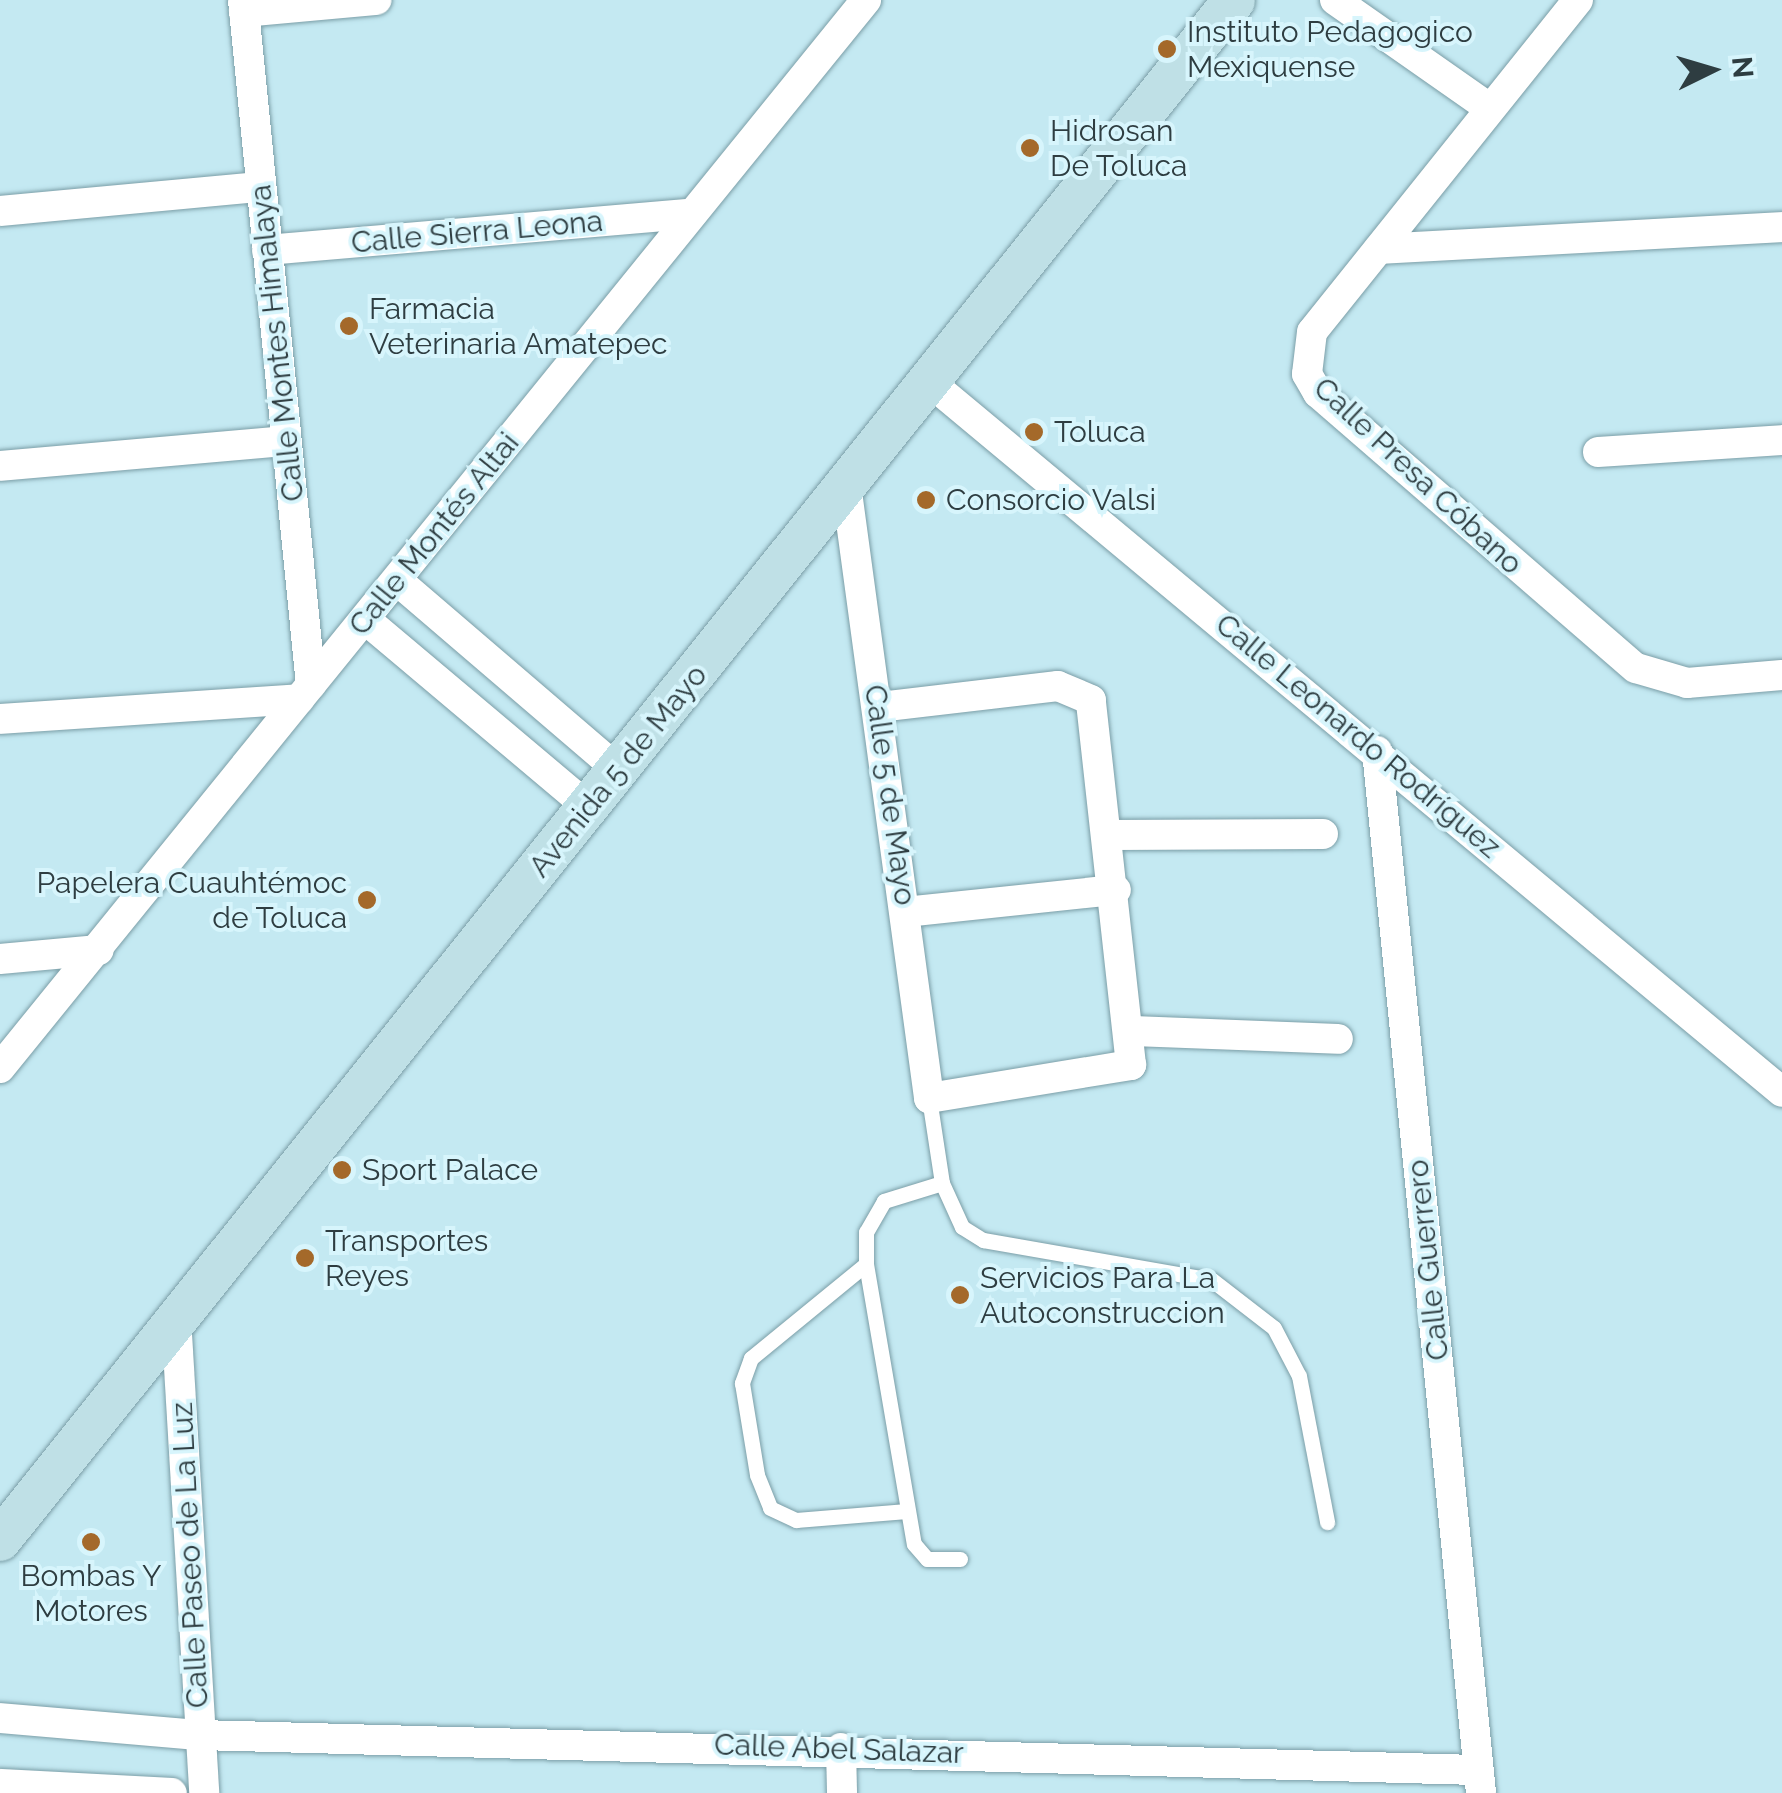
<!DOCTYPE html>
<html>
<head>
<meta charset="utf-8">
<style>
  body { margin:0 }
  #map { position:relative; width:1782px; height:1793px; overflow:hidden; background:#c4e9f2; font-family:Raleway,sans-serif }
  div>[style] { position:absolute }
  .roads { filter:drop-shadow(0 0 2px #7b9ea7) drop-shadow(0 0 2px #7b9ea7) }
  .service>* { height:15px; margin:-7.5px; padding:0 7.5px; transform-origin:7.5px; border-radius:7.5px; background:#fff }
  .minor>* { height:30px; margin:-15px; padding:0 15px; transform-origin:15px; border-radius:15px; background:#fff }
  .secondary>* { height:42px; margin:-21px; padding:0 21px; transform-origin:21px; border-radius:21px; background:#bfe0e6 }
  .dots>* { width:28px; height:28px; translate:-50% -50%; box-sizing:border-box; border:5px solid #d7f5fc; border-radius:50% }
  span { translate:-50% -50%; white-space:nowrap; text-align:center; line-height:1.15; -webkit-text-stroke:8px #d7f5fc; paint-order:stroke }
  .poi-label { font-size:30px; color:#2e3d41 }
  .left { translate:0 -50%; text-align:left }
  .right { translate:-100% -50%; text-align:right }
  .street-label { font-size:30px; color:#2e3d41 }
  .north { position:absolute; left:1662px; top:20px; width:100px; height:100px; -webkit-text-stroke:8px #d7f5fc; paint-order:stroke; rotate:85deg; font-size:28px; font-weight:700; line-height:40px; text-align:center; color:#2e3d41 }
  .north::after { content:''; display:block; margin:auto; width:35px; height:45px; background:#2e3d41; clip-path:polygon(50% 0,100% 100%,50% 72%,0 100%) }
</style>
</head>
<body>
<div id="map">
  <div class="roads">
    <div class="service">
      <i style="left:929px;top:1098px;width:86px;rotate:81.3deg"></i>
      <i style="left:942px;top:1183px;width:48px;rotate:65.6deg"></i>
      <i style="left:962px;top:1227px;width:25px;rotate:32deg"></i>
      <i style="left:983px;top:1240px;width:232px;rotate:9.9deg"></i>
      <i style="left:1212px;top:1280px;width:78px;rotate:37.7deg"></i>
      <i style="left:1274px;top:1328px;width:54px;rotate:62.5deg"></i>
      <i style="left:1299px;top:1376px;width:149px;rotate:79.1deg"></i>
      <i style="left:942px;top:1183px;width:61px;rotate:162.8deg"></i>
      <i style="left:884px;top:1201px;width:36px;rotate:120deg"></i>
      <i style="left:866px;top:1232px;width:32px;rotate:90deg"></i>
      <i style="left:866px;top:1264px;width:284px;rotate:80.3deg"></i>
      <i style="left:914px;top:1544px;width:20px;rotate:49deg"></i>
      <i style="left:927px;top:1559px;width:33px"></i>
      <i style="left:866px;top:1264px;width:149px;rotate:140.7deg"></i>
      <i style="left:751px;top:1358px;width:27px;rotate:110deg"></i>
      <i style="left:742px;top:1383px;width:93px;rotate:80.7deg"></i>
      <i style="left:757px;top:1475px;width:35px;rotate:68deg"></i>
      <i style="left:770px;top:1508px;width:29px;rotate:25deg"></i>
      <i style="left:796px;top:1520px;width:111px;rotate:-4.6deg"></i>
    </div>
    <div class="minor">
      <i style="left:243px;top:0;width:688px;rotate:84.33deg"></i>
      <i style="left:1335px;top:0;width:187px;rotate:35deg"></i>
      <i style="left:1578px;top:0;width:425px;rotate:128.7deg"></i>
      <i style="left:1312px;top:332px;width:42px;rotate:96.8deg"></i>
      <i style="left:1307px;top:374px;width:22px;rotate:60deg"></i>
      <i style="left:1318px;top:393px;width:420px;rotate:40.9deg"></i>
      <i style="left:1636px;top:668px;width:53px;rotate:16.4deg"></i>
      <i style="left:1687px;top:683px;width:95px;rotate:-4.8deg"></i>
      <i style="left:244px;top:12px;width:133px;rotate:-5.2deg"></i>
      <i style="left:0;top:211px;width:262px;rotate:-5.3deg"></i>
      <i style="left:1379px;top:249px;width:404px;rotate:-3.1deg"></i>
      <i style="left:267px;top:250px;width:421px;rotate:-4.9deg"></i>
      <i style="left:932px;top:384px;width:1106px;rotate:39.79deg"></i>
      <i style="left:1598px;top:452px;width:184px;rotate:-3.7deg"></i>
      <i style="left:0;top:466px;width:287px;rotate:-5deg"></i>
      <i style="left:847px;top:492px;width:612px;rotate:82.29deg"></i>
      <i style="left:929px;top:1098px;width:205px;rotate:-9.3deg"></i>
      <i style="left:1131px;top:1065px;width:367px;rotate:-96.3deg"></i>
      <i style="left:1091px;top:700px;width:36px;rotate:-157deg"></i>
      <i style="left:1058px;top:686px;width:181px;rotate:173.3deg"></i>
      <i style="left:399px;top:582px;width:289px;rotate:40.6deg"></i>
      <i style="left:366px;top:620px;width:290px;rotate:40.1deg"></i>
      <i style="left:0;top:719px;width:300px;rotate:-3.8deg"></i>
      <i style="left:1377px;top:751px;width:1047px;rotate:84.3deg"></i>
      <i style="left:1112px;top:835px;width:211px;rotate:-0.3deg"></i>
      <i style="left:905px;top:912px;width:212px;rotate:-6deg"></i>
      <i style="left:0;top:959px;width:99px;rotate:-5.2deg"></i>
      <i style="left:1133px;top:1031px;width:205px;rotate:2.2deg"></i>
      <i style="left:0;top:1068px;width:1375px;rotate:-50.96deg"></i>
      <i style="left:176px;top:1317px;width:477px;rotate:86.6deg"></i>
      <i style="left:0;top:1718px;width:201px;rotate:4.9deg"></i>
      <i style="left:200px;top:1735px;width:1278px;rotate:1.57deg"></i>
      <i style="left:841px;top:1748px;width:45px;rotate:88.7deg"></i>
      <i style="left:0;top:1784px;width:172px;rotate:3deg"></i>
    </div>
    <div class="secondary">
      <i style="left:0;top:1540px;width:1973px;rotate:-51.29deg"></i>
    </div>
  </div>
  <div class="dots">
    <i style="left:1167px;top:49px;background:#a4692a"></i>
    <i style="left:1030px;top:148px;background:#a4692a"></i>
    <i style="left:349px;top:326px;background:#a4692a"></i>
    <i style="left:1034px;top:432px;background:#a4692a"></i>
    <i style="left:926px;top:500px;background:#a4692a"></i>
    <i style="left:367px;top:900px;background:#a4692a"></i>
    <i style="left:342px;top:1170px;background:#a4692a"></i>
    <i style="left:305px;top:1258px;background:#a4692a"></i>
    <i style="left:960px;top:1295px;background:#a4692a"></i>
    <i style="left:91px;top:1542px;background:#a4692a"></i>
  </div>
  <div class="poi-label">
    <span class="left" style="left:1187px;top:49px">Instituto Pedagogico<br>Mexiquense</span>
    <span class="left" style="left:1050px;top:148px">Hidrosan<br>De Toluca</span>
    <span class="left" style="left:369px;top:326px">Farmacia<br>Veterinaria Amatepec</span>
    <span class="left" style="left:1054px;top:432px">Toluca</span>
    <span class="left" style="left:946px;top:500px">Consorcio Valsi</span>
    <span class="right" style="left:347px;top:900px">Papelera Cuauhtémoc<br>de Toluca</span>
    <span class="left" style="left:362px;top:1170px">Sport Palace</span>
    <span class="left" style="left:325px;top:1258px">Transportes<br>Reyes</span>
    <span class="left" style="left:980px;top:1295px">Servicios Para La<br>Autoconstruccion</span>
    <span style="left:91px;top:1593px">Bombas Y<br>Motores</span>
  </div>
  <div class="street-label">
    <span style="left:477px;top:232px;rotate:-5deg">Calle Sierra Leona</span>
    <span style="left:277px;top:343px;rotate:-96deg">Calle Montes Himalaya</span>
    <span style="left:1418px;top:476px;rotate:43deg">Calle Presa Cóbano</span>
    <span style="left:434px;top:534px;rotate:-51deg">Calle Montés Altai</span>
    <span style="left:1358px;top:736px;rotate:40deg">Calle Leonardo Rodríguez</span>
    <span style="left:618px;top:771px;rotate:-51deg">Avenida 5 de Mayo</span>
    <span style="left:890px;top:795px;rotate:82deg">Calle 5 de Mayo</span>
    <span style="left:1428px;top:1260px;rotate:-96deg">Calle Guerrero</span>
    <span style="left:190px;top:1555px;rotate:-93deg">Calle Paseo de La Luz</span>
    <span style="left:839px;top:1749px;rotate:2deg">Calle Abel Salazar</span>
  </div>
  <div class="north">N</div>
</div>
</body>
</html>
